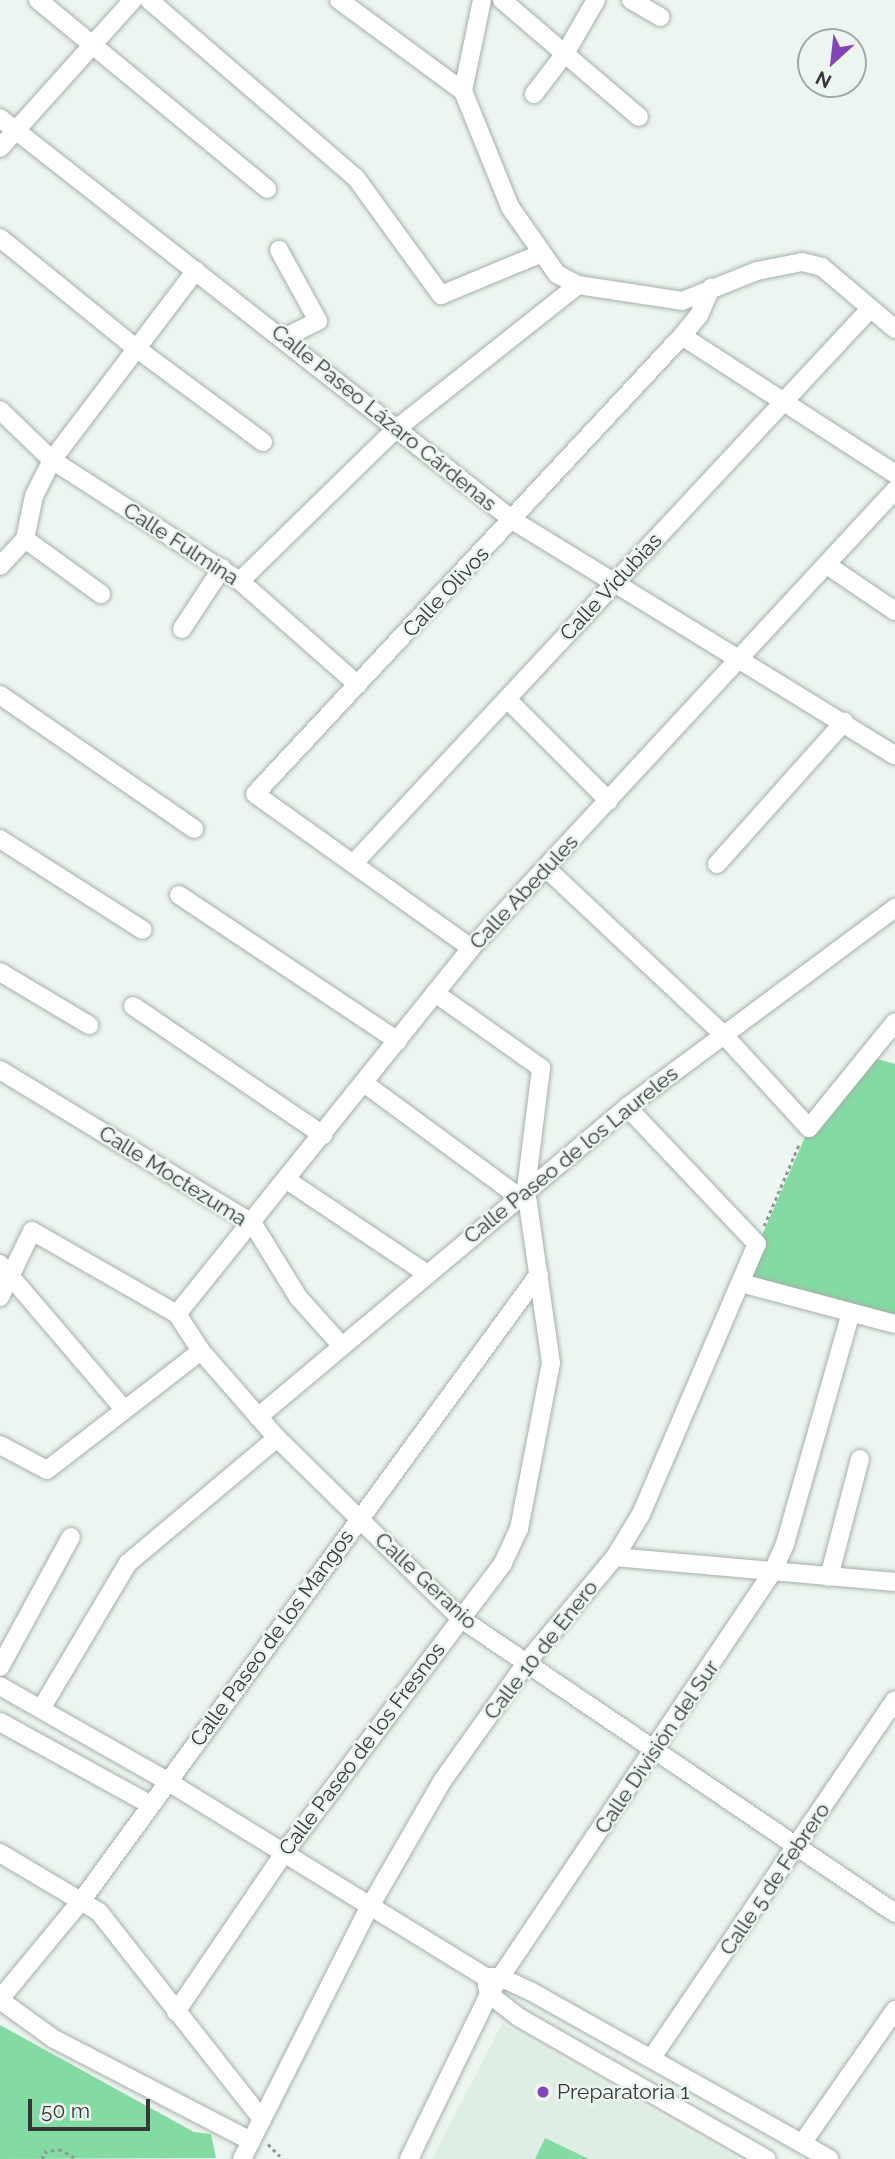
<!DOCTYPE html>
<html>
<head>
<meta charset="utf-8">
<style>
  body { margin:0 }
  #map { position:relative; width:895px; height:2159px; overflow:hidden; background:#ecf5ef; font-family:Raleway,sans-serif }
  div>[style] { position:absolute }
  .built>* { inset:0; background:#deeee2 }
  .green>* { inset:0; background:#84daa3 }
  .path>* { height:2.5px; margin-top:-1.25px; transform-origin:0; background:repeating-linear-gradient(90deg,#929894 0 3.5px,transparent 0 7px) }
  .roads { filter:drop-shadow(0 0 2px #a6afa9) drop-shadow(0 0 2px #a6afa9) }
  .minor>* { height:18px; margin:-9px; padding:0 9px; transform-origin:9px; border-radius:9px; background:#fff }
  .dots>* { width:19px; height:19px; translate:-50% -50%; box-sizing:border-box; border:4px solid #ecf5ef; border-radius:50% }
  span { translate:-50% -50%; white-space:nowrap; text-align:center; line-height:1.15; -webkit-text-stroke:5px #ecf5ef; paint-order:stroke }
  .street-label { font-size:21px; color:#353836 }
  .poi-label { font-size:21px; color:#353836 }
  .left { translate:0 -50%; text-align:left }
  .north { position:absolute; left:797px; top:28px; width:70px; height:70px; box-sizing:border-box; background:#ecf5ef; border:2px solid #a3a9a5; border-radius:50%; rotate:207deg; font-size:19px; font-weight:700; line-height:28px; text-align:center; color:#353836 }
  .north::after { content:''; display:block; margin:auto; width:24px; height:32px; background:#8245ba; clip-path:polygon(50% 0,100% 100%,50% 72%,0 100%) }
  .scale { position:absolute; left:28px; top:2099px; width:122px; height:32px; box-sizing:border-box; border:4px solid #353836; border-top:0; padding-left:9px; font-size:21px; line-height:24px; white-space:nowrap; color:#353836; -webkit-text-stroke:5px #ecf5ef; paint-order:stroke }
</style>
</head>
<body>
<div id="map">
  <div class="built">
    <i style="clip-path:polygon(502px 2024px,737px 2159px,432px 2159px)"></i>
  </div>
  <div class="green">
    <i style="clip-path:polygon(867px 1056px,895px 1064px,895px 1324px,741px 1283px,809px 1128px)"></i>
    <i style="clip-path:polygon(0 2025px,194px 2132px,211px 2134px,216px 2158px,0 2159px)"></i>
    <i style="clip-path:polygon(545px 2138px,589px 2159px,535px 2159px)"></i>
  </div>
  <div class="path">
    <i style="left:764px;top:1226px;width:91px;rotate:-66.8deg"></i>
    <i style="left:268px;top:2144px;width:21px;rotate:45deg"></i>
    <i style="left:42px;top:2159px;width:7px;rotate:-74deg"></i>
    <i style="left:44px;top:2152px;width:15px;rotate:-11deg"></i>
    <i style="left:59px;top:2149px;width:21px;rotate:28deg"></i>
  </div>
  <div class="roads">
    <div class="minor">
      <i style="left:38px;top:0;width:297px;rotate:39.5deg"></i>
      <i style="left:149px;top:0;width:273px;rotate:40.7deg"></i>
      <i style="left:356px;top:178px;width:145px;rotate:54deg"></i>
      <i style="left:441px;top:295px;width:107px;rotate:-22.5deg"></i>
      <i style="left:339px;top:0;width:154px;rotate:36.3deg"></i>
      <i style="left:463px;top:91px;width:125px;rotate:67.9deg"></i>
      <i style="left:510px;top:207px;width:82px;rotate:55deg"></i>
      <i style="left:557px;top:274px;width:24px;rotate:28deg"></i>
      <i style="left:578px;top:285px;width:105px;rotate:8.7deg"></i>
      <i style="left:682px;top:301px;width:81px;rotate:-21.8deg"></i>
      <i style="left:757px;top:271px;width:46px;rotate:-11.3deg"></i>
      <i style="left:802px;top:262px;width:21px;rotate:14deg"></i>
      <i style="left:822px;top:267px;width:96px;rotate:40.3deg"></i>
      <i style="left:502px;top:0;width:180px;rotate:40.5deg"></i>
      <i style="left:631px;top:0;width:34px;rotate:30deg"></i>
      <i style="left:463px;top:91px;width:93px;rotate:-78.2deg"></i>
      <i style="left:534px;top:94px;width:53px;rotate:-52.7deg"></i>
      <i style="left:566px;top:52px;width:60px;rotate:-60deg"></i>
      <i style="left:0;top:118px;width:653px;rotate:38.1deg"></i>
      <i style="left:514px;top:521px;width:447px;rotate:31.6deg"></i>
      <i style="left:0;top:148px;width:199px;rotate:-48.1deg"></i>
      <i style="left:0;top:238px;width:175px;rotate:39deg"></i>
      <i style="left:136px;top:348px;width:158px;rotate:36.5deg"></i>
      <i style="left:279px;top:250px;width:81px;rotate:61.2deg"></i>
      <i style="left:318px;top:321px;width:37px;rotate:154deg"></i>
      <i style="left:682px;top:336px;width:254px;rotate:32.9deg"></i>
      <i style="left:0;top:410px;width:72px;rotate:43.9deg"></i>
      <i style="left:52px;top:460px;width:224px;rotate:32.8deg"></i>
      <i style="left:240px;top:581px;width:157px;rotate:41.4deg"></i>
      <i style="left:25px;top:539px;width:94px;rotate:35.9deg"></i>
      <i style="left:827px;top:565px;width:82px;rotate:34.1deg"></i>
      <i style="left:0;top:566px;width:37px;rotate:-47deg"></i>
      <i style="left:25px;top:539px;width:44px;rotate:-78.2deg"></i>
      <i style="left:34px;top:496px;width:40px;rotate:-63.4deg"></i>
      <i style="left:52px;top:460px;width:238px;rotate:-52.8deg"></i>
      <i style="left:240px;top:581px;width:216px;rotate:-44.3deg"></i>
      <i style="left:395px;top:430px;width:233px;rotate:-38.4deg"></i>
      <i style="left:182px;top:629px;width:73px;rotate:-56.7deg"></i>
      <i style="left:0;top:695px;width:236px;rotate:34.6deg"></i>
      <i style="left:507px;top:699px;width:144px;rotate:45deg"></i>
      <i style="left:0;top:839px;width:169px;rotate:32.5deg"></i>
      <i style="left:353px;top:864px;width:757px;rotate:-47.03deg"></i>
      <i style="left:717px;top:864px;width:191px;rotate:-48.2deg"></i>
      <i style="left:546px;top:868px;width:243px;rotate:43.2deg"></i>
      <i style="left:723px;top:1034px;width:127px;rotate:47.5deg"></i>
      <i style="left:809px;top:1128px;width:136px;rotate:-50.9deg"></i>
      <i style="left:179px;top:895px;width:263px;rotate:33.7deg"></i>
      <i style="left:471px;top:948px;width:265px;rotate:-144.5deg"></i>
      <i style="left:255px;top:794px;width:626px;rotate:-47.01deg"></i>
      <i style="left:682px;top:336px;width:27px;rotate:-51deg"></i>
      <i style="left:699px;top:315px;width:30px;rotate:-66deg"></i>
      <i style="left:0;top:972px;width:104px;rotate:30.8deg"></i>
      <i style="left:133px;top:1006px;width:230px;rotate:34.2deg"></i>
      <i style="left:0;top:1070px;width:296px;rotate:31.3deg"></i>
      <i style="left:253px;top:1224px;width:86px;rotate:58.3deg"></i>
      <i style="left:298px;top:1297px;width:64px;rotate:48.1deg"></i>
      <i style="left:364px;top:1083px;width:191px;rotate:36.3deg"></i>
      <i style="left:287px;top:1180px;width:167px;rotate:33.8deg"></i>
      <i style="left:0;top:1264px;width:191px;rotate:49.5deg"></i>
      <i style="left:741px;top:1283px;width:159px;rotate:14.9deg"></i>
      <i style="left:0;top:1297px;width:73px;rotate:-64.1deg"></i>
      <i style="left:32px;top:1231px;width:167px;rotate:29.8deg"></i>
      <i style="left:177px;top:1314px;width:44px;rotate:57deg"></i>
      <i style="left:201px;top:1351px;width:116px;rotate:48.9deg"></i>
      <i style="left:277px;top:1438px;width:257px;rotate:44.5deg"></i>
      <i style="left:460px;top:1618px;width:526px;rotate:34.14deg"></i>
      <i style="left:177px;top:1314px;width:469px;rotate:-51.2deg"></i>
      <i style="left:471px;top:948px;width:624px;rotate:-47.21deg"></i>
      <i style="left:258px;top:1417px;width:482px;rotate:-40deg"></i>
      <i style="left:627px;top:1107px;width:334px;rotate:-36.6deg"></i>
      <i style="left:0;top:1445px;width:53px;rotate:28deg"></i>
      <i style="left:47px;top:1470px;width:195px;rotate:-37.7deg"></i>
      <i style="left:615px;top:1557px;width:281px;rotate:5.1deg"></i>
      <i style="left:829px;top:1577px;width:122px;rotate:-75.3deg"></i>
      <i style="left:0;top:1667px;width:148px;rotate:-61.4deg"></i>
      <i style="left:0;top:1686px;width:192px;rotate:29.6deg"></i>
      <i style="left:167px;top:1781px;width:374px;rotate:31.6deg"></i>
      <i style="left:485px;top:1977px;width:15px"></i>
      <i style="left:500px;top:1977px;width:35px;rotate:25deg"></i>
      <i style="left:532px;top:1992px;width:341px;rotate:29.3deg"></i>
      <i style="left:41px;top:1709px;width:170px;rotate:-59.2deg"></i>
      <i style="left:128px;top:1563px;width:194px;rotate:-40deg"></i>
      <i style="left:0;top:1722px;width:170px;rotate:28.8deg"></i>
      <i style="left:0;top:1853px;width:115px;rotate:30.8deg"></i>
      <i style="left:99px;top:1912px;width:263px;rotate:51.8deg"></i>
      <i style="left:487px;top:1985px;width:9px;rotate:77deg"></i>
      <i style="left:489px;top:1994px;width:39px;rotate:38deg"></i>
      <i style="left:520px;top:2018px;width:284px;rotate:29.8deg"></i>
      <i style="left:0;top:1999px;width:129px;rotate:-50.4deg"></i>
      <i style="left:82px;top:1900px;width:775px;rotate:-53.87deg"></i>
      <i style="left:0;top:2000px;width:67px;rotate:35.8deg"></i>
      <i style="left:54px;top:2039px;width:222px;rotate:27.4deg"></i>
      <i style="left:176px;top:2012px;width:192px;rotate:-55.8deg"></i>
      <i style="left:284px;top:1853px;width:363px;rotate:-52.9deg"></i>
      <i style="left:503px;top:1563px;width:38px;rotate:-65deg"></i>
      <i style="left:519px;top:1529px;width:169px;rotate:-79.1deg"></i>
      <i style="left:551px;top:1363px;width:176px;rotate:-98.2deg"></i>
      <i style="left:526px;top:1189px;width:122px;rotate:-82.9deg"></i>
      <i style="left:541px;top:1068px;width:130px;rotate:-144.7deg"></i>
      <i style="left:653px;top:2056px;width:430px;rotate:-55.8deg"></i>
      <i style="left:803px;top:2142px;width:161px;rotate:-55.1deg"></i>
      <i style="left:242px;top:2159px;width:281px;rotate:-63.2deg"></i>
      <i style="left:369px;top:1908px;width:148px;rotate:-60deg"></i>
      <i style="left:443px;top:1780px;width:143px;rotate:-54.6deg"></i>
      <i style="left:526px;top:1663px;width:138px;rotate:-50deg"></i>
      <i style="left:615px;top:1557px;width:50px;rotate:-58.8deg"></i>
      <i style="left:641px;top:1514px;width:294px;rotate:-66.8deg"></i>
      <i style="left:757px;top:1244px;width:189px;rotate:-133.5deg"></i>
      <i style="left:409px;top:2159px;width:183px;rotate:-64.1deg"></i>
      <i style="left:489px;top:1994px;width:509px;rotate:-56.12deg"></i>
      <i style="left:773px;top:1571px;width:30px;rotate:-66deg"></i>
      <i style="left:785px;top:1544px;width:240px;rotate:-74.1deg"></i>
    </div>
  </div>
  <div class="dots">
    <i style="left:543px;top:2092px;background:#8245ba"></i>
  </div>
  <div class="street-label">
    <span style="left:384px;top:418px;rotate:39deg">Calle Paseo Lázaro Cárdenas</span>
    <span style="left:181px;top:544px;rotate:33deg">Calle Fulmina</span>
    <span style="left:611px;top:587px;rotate:-47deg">Calle Vidubias</span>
    <span style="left:446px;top:592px;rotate:-47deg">Calle Olivos</span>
    <span style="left:524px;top:892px;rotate:-47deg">Calle Abedules</span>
    <span style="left:571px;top:1155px;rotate:-39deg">Calle Paseo de los Laureles</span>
    <span style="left:173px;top:1176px;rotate:32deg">Calle Moctezuma</span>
    <span style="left:426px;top:1581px;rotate:43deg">Calle Geranio</span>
    <span style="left:272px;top:1638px;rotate:-54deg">Calle Paseo de los Mangos</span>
    <span style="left:541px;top:1650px;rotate:-52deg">Calle 10 de Enero</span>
    <span style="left:657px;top:1747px;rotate:-56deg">Calle División del Sur</span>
    <span style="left:362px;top:1749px;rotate:-53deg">Calle Paseo de los Fresnos</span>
    <span style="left:775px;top:1879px;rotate:-56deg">Calle 5 de Febrero</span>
  </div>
  <div class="poi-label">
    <span class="left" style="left:557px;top:2092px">Preparatoria 1</span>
  </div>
  <div class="north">N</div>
  <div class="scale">50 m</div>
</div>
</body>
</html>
